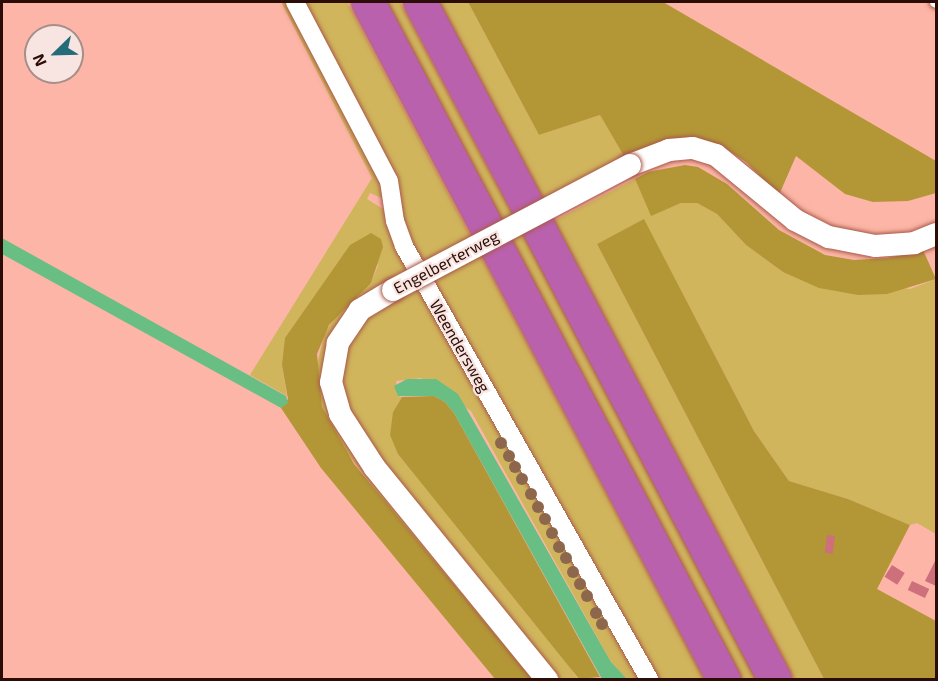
<!DOCTYPE html>
<html>
<head>
<meta charset="utf-8">
<style>
  body { margin:0 }
  #map { position:relative; width:938px; height:681px; overflow:hidden; background:#fcb5a6; font-family:"Exo 2",sans-serif }
  div>[style] { position:absolute }
  .green>* { inset:0; background:#d0b55c }
  .forest>* { inset:0; background:#b39736 }
  .water>* { inset:0; background:#69be84 }
  .building>* { inset:0; background:#cd707c; transform-origin:0 0 }
  .roads { filter:drop-shadow(0 0 2px #a85949) drop-shadow(0 0 2px #a85949) }
  .service>* { height:9px; margin:-4.5px; padding:0 4.5px; transform-origin:4.5px; border-radius:4.5px; background:#fff }
  .minor>* { height:18px; margin:-9px; padding:0 9px; transform-origin:9px; border-radius:9px; background:#fff }
  .tertiary>* { height:22px; margin:-11px; padding:0 11px; transform-origin:11px; border-radius:11px; background:#fff }
  .motorway>* { height:33px; margin:-16.5px; padding:0 16.5px; transform-origin:16.5px; border-radius:16.5px; background:#ba61ae }
  .bridges { filter:drop-shadow(0 0 2px #a85949) drop-shadow(0 0 2px #a85949) }
  .tertiary-bridge>* { height:22px; margin:-11px; padding:0 11px; transform-origin:11px; border-radius:11px; background:#fff }
  .trees>* { width:12px; height:12px; margin:-6px; border-radius:50%; background:#8d674b }
  span { translate:-50% -50%; white-space:nowrap; text-align:center; line-height:1.15; -webkit-text-stroke:4.5px #f8e5e1; paint-order:stroke }
  .street-label { font-size:16px; color:#2b0c06 }
  .frame { position:absolute; inset:0; border:3px solid #2b0c06; pointer-events:none }
  .north { position:absolute; left:24px; top:24px; width:60px; height:60px; box-sizing:border-box; background:#f8e5e1; border:2px solid #a68e89; border-radius:50%; rotate:247deg; font-size:16px; font-weight:700; line-height:24px; text-align:center; color:#2b0c06 }
  .north::after { content:''; display:block; margin:auto; width:21px; height:27px; background:#256c7a; clip-path:polygon(50% 0,100% 100%,50% 72%,0 100%) }
</style>
</head>
<body>
<div id="map">
  <div class="green">
    <i style="clip-path:polygon(281px 2px,291px 2px,380px 174px,384px 199px,370px 193px,367px 199px,386px 211px,411px 268px,378px 287px,324px 377px,537px 679px,532px 679px,389px 508px,339px 442px,322px 407px,316px 369px,325px 332px,342px 308px,371px 283px,379px 263px,282px 365px,287px 396px,250px 375px,372px 178px)"></i>
    <i style="clip-path:polygon(300px 2px,347px 2px,704px 679px,655px 679px,430px 286px)"></i>
    <i style="clip-path:polygon(378px 2px,400px 2px,759px 679px,734px 679px)"></i>
    <i style="clip-path:polygon(437px 2px,468px 2px,539px 135px,600px 115px,625px 158px,543px 199px)"></i>
    <i style="clip-path:polygon(635px 179px,651px 215px,681px 203px,697px 203px,717px 214px,746px 245px,783px 272px,910px 289px,936px 279px,936px 534px,917px 523px,910px 525px,848px 499px,789px 481px,754px 431px,644px 220px,597px 244px,824px 679px,794px 679px,554px 221px)"></i>
    <i style="clip-path:polygon(421px 285px,645px 679px,627px 679px,611px 662px,471px 411px,421px 378px,396px 381px,398px 396px,402px 397px,393px 412px,578px 679px,602px 679px,557px 679px,366px 442px,343px 393px,341px 360px,359px 322px)"></i>
  </div>
  <div class="forest">
    <i style="clip-path:polygon(468px 2px,663px 2px,936px 161px,936px 193px,908px 201px,873px 202px,845px 194px,796px 156px,779px 195px,746px 162px,725px 148px,625px 158px,600px 115px,539px 135px)"></i>
    <i style="clip-path:polygon(685px 165px,698px 167px,727px 184px,779px 230px,825px 255px,854px 260px,888px 258px,923px 250px,936px 279px,887px 294px,858px 295px,819px 288px,783px 272px,746px 245px,717px 214px,697px 203px,681px 203px,651px 216px,635px 179px,648px 172px)"></i>
    <i style="clip-path:polygon(644px 219px,754px 431px,789px 481px,848px 499px,910px 525px,877px 589px,936px 621px,936px 679px,824px 679px,597px 244px)"></i>
    <i style="clip-path:polygon(371px 233px,381px 239px,383px 247px,371px 283px,329px 325px,317px 354px,322px 407px,354px 464px,532px 679px,495px 679px,321px 468px,281px 408px,288px 399px,282px 365px,285px 338px,350px 245px)"></i>
    <i style="clip-path:polygon(434px 396px,445px 402px,454px 413px,600px 677px,579px 679px,398px 454px,390px 435px,393px 412px,402px 397px)"></i>
  </div>
  <div class="water">
    <i style="clip-path:polygon(2px 238px,286px 396px,288px 403px,281px 408px,2px 254px)"></i>
    <i style="clip-path:polygon(407px 379px,436px 379px,458px 394px,611px 662px,627px 679px,602px 679px,454px 413px,445px 402px,434px 396px,398px 396px,394px 386px)"></i>
  </div>
  <div class="building">
    <i style="left:827px;top:535px;width:8px;height:18px;rotate:7deg"></i>
    <i style="clip-path:polygon(936px 559px,936px 586px,925px 581px)"></i>
    <i style="left:892px;top:565px;width:15px;height:14px;rotate:32deg"></i>
    <i style="left:912px;top:581px;width:19px;height:10px;rotate:25deg"></i>
  </div>
  <div class="roads">
    <div class="service">
      <i style="left:934px;top:2px;width:2px;rotate:27deg"></i>
    </div>
    <div class="minor">
      <i style="left:295px;top:2px;width:202px;rotate:62.3deg"></i>
      <i style="left:389px;top:181px;width:40px;rotate:81.5deg"></i>
      <i style="left:395px;top:221px;width:27px;rotate:70deg"></i>
      <i style="left:404px;top:246px;width:499px;rotate:60.5deg"></i>
    </div>
    <div class="tertiary">
      <i style="left:630px;top:165px;width:42px;rotate:-21deg"></i>
      <i style="left:669px;top:150px;width:24px;rotate:-5deg"></i>
      <i style="left:693px;top:148px;width:24px;rotate:17deg"></i>
      <i style="left:716px;top:155px;width:102px;rotate:39.4deg"></i>
      <i style="left:795px;top:220px;width:38px;rotate:27deg"></i>
      <i style="left:829px;top:237px;width:47px;rotate:11.1deg"></i>
      <i style="left:875px;top:246px;width:39px;rotate:-4deg"></i>
      <i style="left:914px;top:243px;width:24px;rotate:-22deg"></i>
      <i style="left:393px;top:290px;width:39px;rotate:149deg"></i>
      <i style="left:360px;top:310px;width:40px;rotate:124deg"></i>
      <i style="left:338px;top:343px;width:40px;rotate:100deg"></i>
      <i style="left:331px;top:382px;width:33px;rotate:74deg"></i>
      <i style="left:340px;top:414px;width:64px;rotate:57.1deg"></i>
      <i style="left:375px;top:468px;width:273px;rotate:50.9deg"></i>
    </div>
    <div class="motorway">
      <i style="left:368px;top:2px;width:255px;rotate:62.2deg"></i>
      <i style="left:420px;top:2px;width:232px;rotate:62.2deg"></i>
      <i style="left:537px;top:225px;width:513px;rotate:62.39deg"></i>
      <i style="left:496px;top:246px;width:490px;rotate:62.3deg"></i>
    </div>
  </div>
  <div class="bridges">
    <div class="tertiary-bridge">
      <i style="left:393px;top:290px;width:268px;rotate:-27.8deg"></i>
    </div>
  </div>
  <div class="trees">
    <i style="left:501px;top:443px"></i>
    <i style="left:509px;top:456px"></i>
    <i style="left:515px;top:467px"></i>
    <i style="left:522px;top:479px"></i>
    <i style="left:531px;top:494px"></i>
    <i style="left:538px;top:507px"></i>
    <i style="left:545px;top:519px"></i>
    <i style="left:552px;top:533px"></i>
    <i style="left:559px;top:547px"></i>
    <i style="left:566px;top:558px"></i>
    <i style="left:573px;top:572px"></i>
    <i style="left:580px;top:584px"></i>
    <i style="left:587px;top:596px"></i>
    <i style="left:596px;top:613px"></i>
    <i style="left:602px;top:624px"></i>
  </div>
  <div class="street-label">
    <span style="left:446px;top:262px;rotate:-28deg">Engelberterweg</span>
    <span style="left:460px;top:346px;rotate:60deg">Weendersweg</span>
  </div>
  <div class="frame"></div>
  <div class="north">N</div>
</div>
</body>
</html>
